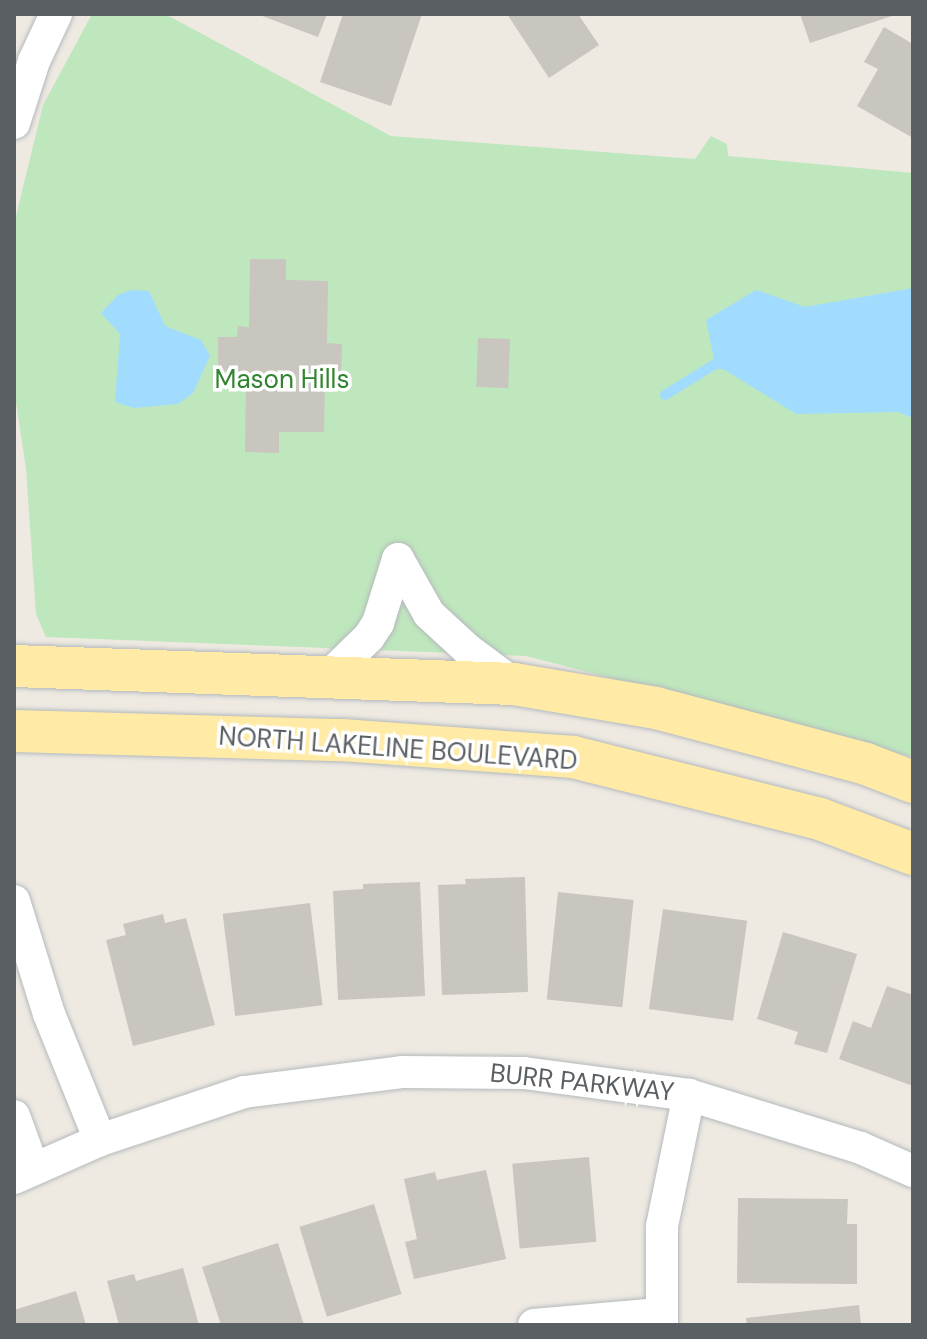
<!DOCTYPE html>
<html>
<head>
<meta charset="utf-8">
<style>
  body { margin:0 }
  #map { position:relative; width:927px; height:1339px; overflow:hidden; background:#eeeae2; font-family:"DM Sans",sans-serif }
  div>[style] { position:absolute }
  .green>* { inset:0; background:#bfe7bd }
  .water>* { inset:0; background:#a1dcff }
  .stream>* { height:10px; margin:-5px; padding:0 5px; transform-origin:5px; border-radius:5px; background:#a1dcff }
  .building>* { inset:0; background:#c9c5bf; transform-origin:0 0 }
  .roads { filter:drop-shadow(0 0 2px #b5b9bd) drop-shadow(0 0 2px #b5b9bd) }
  .minor>* { height:32px; margin:-16px; padding:0 16px; transform-origin:16px; border-radius:16px; background:#fff }
  .major>* { height:42px; margin:-21px; padding:0 21px; transform-origin:21px; border-radius:21px; background:#ffeba6 }
  span { translate:-50% -50%; white-space:nowrap; text-align:center; line-height:1.15; -webkit-text-stroke:7px #fff; paint-order:stroke }
  .park-label { font-size:26px; color:#328430 }
  .street-label { font-size:26px; color:#5a5f63 }
  .frame { position:absolute; inset:0; border:16px solid #5a5f63; pointer-events:none }
</style>
</head>
<body>
<div id="map">
  <div class="green">
    <i style="clip-path:polygon(92px 14px,165px 14px,391px 136px,695px 159px,711px 136px,727px 144px,728px 156px,913px 173px,913px 757px,526px 656px,46px 637px,36px 614px,26px 469px,14px 389px,14px 224px,43px 105px)"></i>
  </div>
  <div class="water">
    <i style="clip-path:polygon(913px 288px,913px 418px,898px 412px,796px 414px,715px 364px,706px 320px,756px 290px,805px 307px)"></i>
    <i style="clip-path:polygon(131px 290px,149px 291px,165px 326px,201px 340px,210px 356px,193px 393px,178px 404px,134px 408px,115px 402px,120px 334px,101px 313px,118px 295px)"></i>
  </div>
  <div class="stream">
    <i style="left:665px;top:395px;width:59px;rotate:-31.8deg"></i>
    <i style="left:715px;top:364px;width:11px"></i>
  </div>
  <div class="building">
    <i style="clip-path:polygon(257px 14px,327px 14px,318px 37px)"></i>
    <i style="clip-path:polygon(343px 14px,422px 14px,391px 106px,320px 82px)"></i>
    <i style="clip-path:polygon(507px 14px,578px 14px,599px 45px,549px 78px)"></i>
    <i style="clip-path:polygon(800px 14px,895px 14px,895px 15px,810px 43px)"></i>
    <i style="clip-path:polygon(884px 27px,913px 44px,913px 138px,857px 106px,878px 69px,864px 62px)"></i>
    <i style="clip-path:polygon(250px 259px,286px 259px,286px 280px,328px 281px,327px 343px,342px 344px,341px 377px,325px 377px,324px 432px,279px 432px,279px 453px,245px 452px,246px 383px,236px 383px,236px 371px,218px 371px,218px 337px,237px 337px,238px 326px,249px 327px)"></i>
    <i style="left:478px;top:338px;width:32px;height:49px;rotate:2deg"></i>
    <i style="clip-path:polygon(525px 877px,528px 992px,442px 995px,438px 885px,466px 884px,465px 879px)"></i>
    <i style="clip-path:polygon(420px 882px,425px 996px,338px 1000px,333px 891px,363px 889px,363px 884px)"></i>
    <i style="left:558px;top:892px;width:76px;height:108px;rotate:6deg"></i>
    <i style="left:310px;top:903px;width:103px;height:88px;rotate:83deg"></i>
    <i style="left:663px;top:909px;width:85px;height:101px;rotate:8deg"></i>
    <i style="clip-path:polygon(163px 914px,165px 923px,186px 918px,215px 1025px,133px 1046px,106px 940px,126px 935px,123px 924px)"></i>
    <i style="clip-path:polygon(783px 932px,857px 954px,827px 1053px,794px 1044px,798px 1032px,757px 1019px)"></i>
    <i style="clip-path:polygon(887px 986px,913px 995px,913px 1086px,839px 1059px,853px 1021px,871px 1028px)"></i>
    <i style="left:589px;top:1157px;width:85px;height:77px;rotate:85deg"></i>
    <i style="clip-path:polygon(486px 1170px,506px 1259px,414px 1279px,405px 1242px,417px 1239px,404px 1179px,435px 1172px,437px 1180px)"></i>
    <i style="clip-path:polygon(738px 1198px,848px 1199px,847px 1224px,857px 1224px,857px 1284px,737px 1283px)"></i>
    <i style="left:374px;top:1204px;width:94px;height:78px;rotate:73deg"></i>
    <i style="clip-path:polygon(278px 1243px,304px 1325px,221px 1325px,202px 1267px)"></i>
    <i style="clip-path:polygon(183px 1268px,199px 1325px,119px 1325px,107px 1281px,134px 1274px,136px 1281px)"></i>
    <i style="clip-path:polygon(76px 1291px,86px 1325px,14px 1325px,14px 1310px)"></i>
    <i style="clip-path:polygon(859px 1305px,861px 1325px,747px 1325px,746px 1318px)"></i>
  </div>
  <div class="roads">
    <div class="minor">
      <i style="left:14px;top:123px;width:65px;rotate:-72.1deg"></i>
      <i style="left:34px;top:61px;width:52px;rotate:-64.9deg"></i>
      <i style="left:398px;top:559px;width:63px;rotate:60.6deg"></i>
      <i style="left:429px;top:614px;width:52px;rotate:42.6deg"></i>
      <i style="left:467px;top:649px;width:59px;rotate:36.7deg"></i>
      <i style="left:330px;top:675px;width:54px;rotate:-44.3deg"></i>
      <i style="left:369px;top:637px;width:17px;rotate:-57deg"></i>
      <i style="left:378px;top:623px;width:67px;rotate:-72.6deg"></i>
      <i style="left:14px;top:901px;width:118px;rotate:72.8deg"></i>
      <i style="left:49px;top:1014px;width:136px;rotate:68deg"></i>
      <i style="left:14px;top:1116px;width:55px;rotate:69.9deg"></i>
      <i style="left:14px;top:1178px;width:94px;rotate:-23.8deg"></i>
      <i style="left:100px;top:1140px;width:152px;rotate:-18.4deg"></i>
      <i style="left:244px;top:1092px;width:159px;rotate:-7.2deg"></i>
      <i style="left:402px;top:1072px;width:122px;rotate:0.5deg"></i>
      <i style="left:524px;top:1073px;width:166px;rotate:7.6deg"></i>
      <i style="left:689px;top:1095px;width:180px;rotate:17.1deg"></i>
      <i style="left:861px;top:1148px;width:57px;rotate:23.9deg"></i>
      <i style="left:534px;top:1325px;width:126px;rotate:-5deg"></i>
      <i style="left:662px;top:1325px;width:99px;rotate:-90deg"></i>
      <i style="left:662px;top:1226px;width:134px;rotate:-78.4deg"></i>
    </div>
    <div class="major">
      <i style="left:14px;top:666px;width:500px;rotate:2.06deg"></i>
      <i style="left:514px;top:684px;width:144px;rotate:9.6deg"></i>
      <i style="left:656px;top:708px;width:217px;rotate:14.9deg"></i>
      <i style="left:866px;top:764px;width:50px;rotate:21deg"></i>
      <i style="left:14px;top:731px;width:328px;rotate:1.6deg"></i>
      <i style="left:342px;top:740px;width:232px;rotate:4.2deg"></i>
      <i style="left:573px;top:757px;width:255px;rotate:14.1deg"></i>
      <i style="left:820px;top:819px;width:99px;rotate:20.6deg"></i>
    </div>
  </div>
  <div class="park-label">
    <span style="left:282px;top:380px">Mason Hills</span>
  </div>
  <div class="street-label">
    <span style="left:398px;top:749px;rotate:4deg">NORTH LAKELINE BOULEVARD</span>
    <span style="left:582px;top:1083px;rotate:6deg">BURR PARKWAY</span>
  </div>
  <div class="frame"></div>
</div>
</body>
</html>
